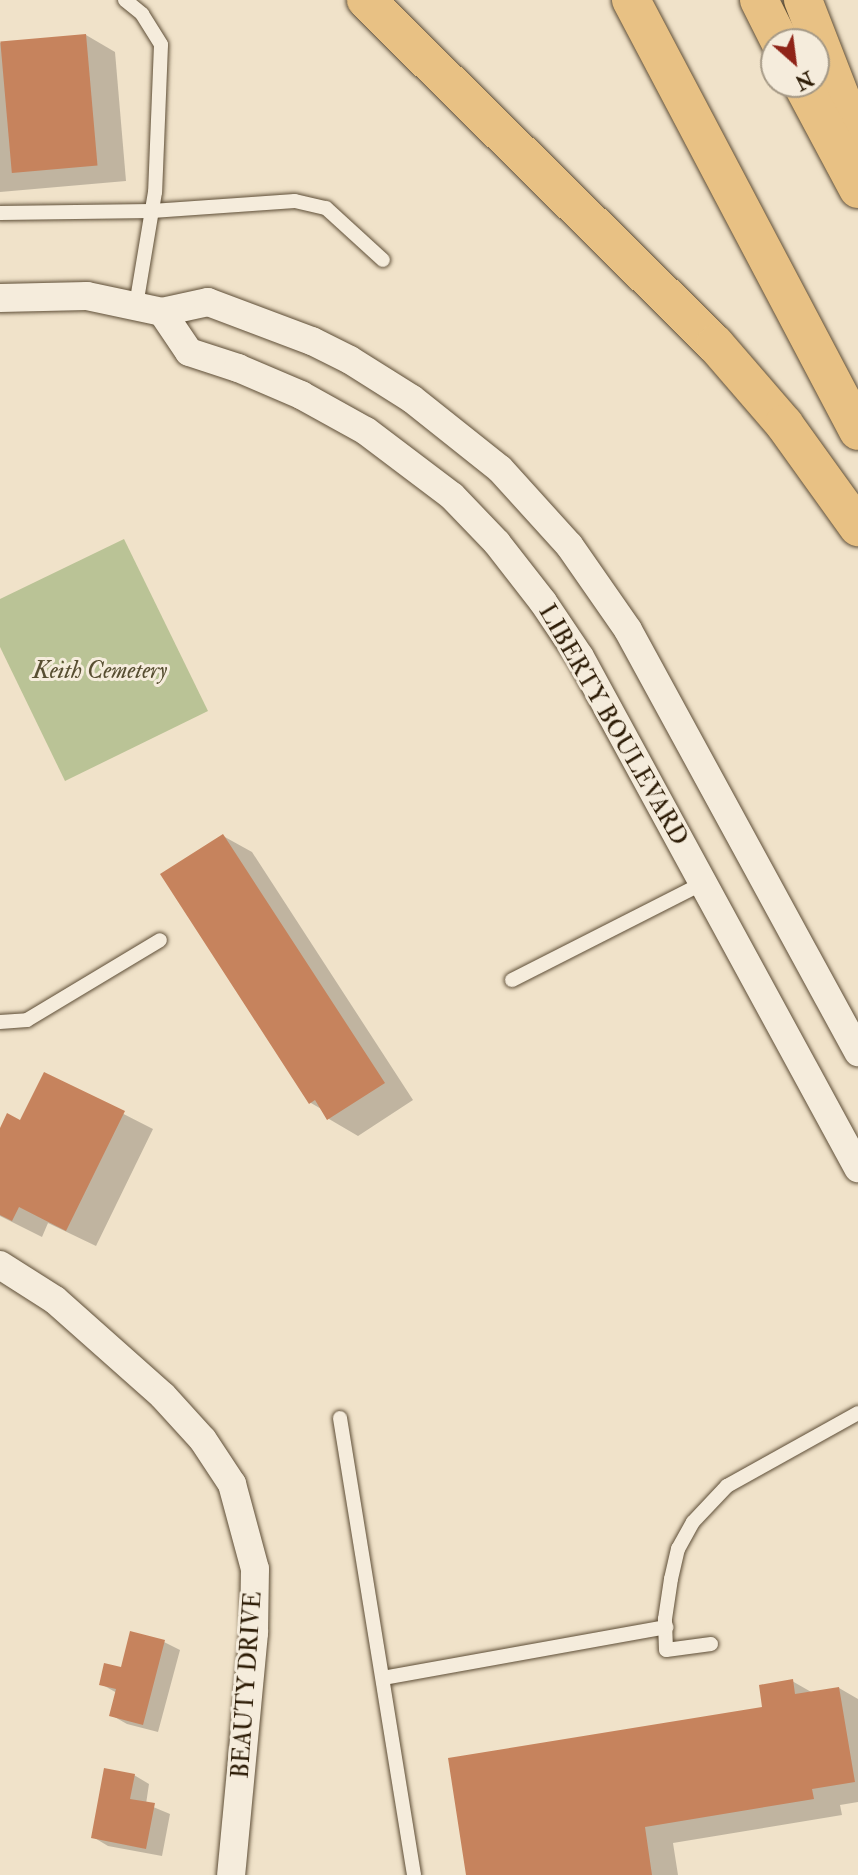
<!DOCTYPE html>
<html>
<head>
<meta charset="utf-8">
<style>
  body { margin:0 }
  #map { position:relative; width:858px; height:1875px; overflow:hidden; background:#f0e2c9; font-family:"IM FELL Double Pica",serif }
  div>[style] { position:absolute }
  .green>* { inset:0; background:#bac396 }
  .shadow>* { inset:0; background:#0003 }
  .building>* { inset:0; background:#c6835d; transform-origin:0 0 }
  .roads { filter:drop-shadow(0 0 2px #5e4e37) drop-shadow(0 0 2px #5e4e37) }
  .lane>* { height:14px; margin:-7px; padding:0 7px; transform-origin:7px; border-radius:7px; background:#f5ecdc }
  .street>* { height:28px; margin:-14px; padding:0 14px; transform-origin:14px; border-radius:14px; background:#f5ecdc }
  .highway>* { height:38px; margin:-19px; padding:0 19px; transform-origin:19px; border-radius:19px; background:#e8c184 }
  span { translate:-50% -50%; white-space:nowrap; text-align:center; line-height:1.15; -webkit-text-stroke:6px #f5ecdc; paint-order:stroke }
  .park-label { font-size:24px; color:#574e31; font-style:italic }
  .street-label { font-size:24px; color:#2d1c06 }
  .north { position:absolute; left:760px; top:28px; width:70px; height:70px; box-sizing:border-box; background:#f5ecdc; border:2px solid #a59986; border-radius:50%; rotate:152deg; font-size:19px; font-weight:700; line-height:28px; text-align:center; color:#2d1c06 }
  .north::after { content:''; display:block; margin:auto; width:24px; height:32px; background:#8f2418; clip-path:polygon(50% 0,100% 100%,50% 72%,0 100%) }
</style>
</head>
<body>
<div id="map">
  <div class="green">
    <i style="clip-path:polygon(124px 539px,208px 711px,65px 781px,0 647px,0 599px)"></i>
  </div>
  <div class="shadow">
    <i style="clip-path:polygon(86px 35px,115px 52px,126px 181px,0 192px,0 43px)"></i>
    <i style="clip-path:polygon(223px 836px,252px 852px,413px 1100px,358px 1136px,329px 1119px,323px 1110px,311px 1103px)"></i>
    <i style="clip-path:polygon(45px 1074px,153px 1129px,96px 1246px,48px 1223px,42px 1237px,0 1216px,0 1132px,21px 1122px)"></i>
    <i style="clip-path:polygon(164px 1642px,180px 1650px,158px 1732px,127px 1724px,111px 1715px,117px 1693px,101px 1684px)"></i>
    <i style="clip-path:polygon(792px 1681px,813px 1693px,839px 1688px,858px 1699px,858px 1802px,840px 1805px,842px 1815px,673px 1843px,678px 1875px,468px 1875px,764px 1708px)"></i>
    <i style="clip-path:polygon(134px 1775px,149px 1784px,146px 1804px,170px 1814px,162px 1856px,108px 1846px,93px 1837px)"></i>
  </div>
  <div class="building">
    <i style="left:86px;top:34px;width:132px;height:86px;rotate:85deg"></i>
    <i style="clip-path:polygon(223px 834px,385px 1083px,327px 1120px,315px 1100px,309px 1104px,160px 874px)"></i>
    <i style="clip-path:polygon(44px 1072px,125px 1111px,66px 1231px,19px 1207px,12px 1221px,0 1215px,0 1128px,7px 1113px,20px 1120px)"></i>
    <i style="clip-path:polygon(130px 1631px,165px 1640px,143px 1725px,109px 1716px,116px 1689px,99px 1685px,104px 1663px,121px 1667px)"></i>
    <i style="clip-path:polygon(793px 1679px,795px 1694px,839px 1687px,855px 1782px,812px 1789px,814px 1799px,645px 1827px,652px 1875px,466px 1875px,448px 1758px,762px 1707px,759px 1685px)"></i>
    <i style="clip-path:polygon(104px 1768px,135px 1774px,130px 1799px,155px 1803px,146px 1849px,91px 1838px)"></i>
  </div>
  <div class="roads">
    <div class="lane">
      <i style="left:125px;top:0;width:22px;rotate:39deg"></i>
      <i style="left:142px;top:14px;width:36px;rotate:58deg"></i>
      <i style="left:161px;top:45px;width:147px;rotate:92.3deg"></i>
      <i style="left:155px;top:192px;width:115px;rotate:99.5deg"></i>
      <i style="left:0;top:213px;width:152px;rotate:-0.8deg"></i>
      <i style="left:152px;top:211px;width:143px;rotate:-4deg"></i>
      <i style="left:295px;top:201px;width:32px;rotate:13deg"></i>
      <i style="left:326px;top:208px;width:77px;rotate:42.4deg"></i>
      <i style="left:512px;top:980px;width:214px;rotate:-26.9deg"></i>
      <i style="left:0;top:1022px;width:27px;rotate:-4deg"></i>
      <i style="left:27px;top:1020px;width:155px;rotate:-31deg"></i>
      <i style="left:340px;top:1418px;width:463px;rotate:80.8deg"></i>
      <i style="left:711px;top:1644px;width:45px;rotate:172.4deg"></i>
      <i style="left:666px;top:1650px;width:31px;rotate:-92deg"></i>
      <i style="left:665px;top:1619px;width:40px;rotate:-81.5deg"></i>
      <i style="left:671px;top:1579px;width:31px;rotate:-77deg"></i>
      <i style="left:678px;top:1549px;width:31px;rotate:-61deg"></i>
      <i style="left:693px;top:1522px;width:50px;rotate:-46.6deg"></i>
      <i style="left:727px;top:1486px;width:150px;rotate:-29.1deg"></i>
      <i style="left:383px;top:1678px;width:288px;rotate:-10.2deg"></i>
    </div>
    <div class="street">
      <i style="left:0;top:298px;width:87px;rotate:-1.3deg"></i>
      <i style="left:87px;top:296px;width:77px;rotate:12deg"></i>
      <i style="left:162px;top:312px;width:47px;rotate:-12.3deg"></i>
      <i style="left:208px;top:302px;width:111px;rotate:20.6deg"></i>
      <i style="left:312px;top:341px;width:42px;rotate:26.6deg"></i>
      <i style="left:350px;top:360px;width:73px;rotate:32.2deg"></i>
      <i style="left:412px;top:399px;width:112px;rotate:38.5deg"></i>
      <i style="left:500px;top:469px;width:103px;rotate:47.8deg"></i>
      <i style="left:569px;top:545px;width:103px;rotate:55.2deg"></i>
      <i style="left:628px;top:630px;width:481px;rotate:61.4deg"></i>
      <i style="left:162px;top:312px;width:48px;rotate:56deg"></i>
      <i style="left:189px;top:352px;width:52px;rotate:18.1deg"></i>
      <i style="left:238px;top:368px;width:69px;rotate:23.2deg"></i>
      <i style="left:301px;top:395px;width:74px;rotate:29deg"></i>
      <i style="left:366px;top:431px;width:108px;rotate:37.1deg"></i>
      <i style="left:452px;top:496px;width:65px;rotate:46.2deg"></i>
      <i style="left:497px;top:543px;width:75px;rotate:52.1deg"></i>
      <i style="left:543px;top:602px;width:66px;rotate:56.1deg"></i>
      <i style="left:580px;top:657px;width:582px;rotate:61.45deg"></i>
      <i style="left:0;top:1265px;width:65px;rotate:32.5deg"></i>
      <i style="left:55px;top:1300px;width:144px;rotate:41.6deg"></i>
      <i style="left:163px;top:1396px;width:59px;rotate:47.7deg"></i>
      <i style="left:203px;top:1440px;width:53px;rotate:56.6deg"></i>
      <i style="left:232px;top:1484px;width:88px;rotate:74.9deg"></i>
      <i style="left:255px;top:1569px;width:64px;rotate:90.9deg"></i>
      <i style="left:254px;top:1633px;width:243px;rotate:95.4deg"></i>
    </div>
    <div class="highway">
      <i style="left:366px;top:0;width:490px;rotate:44.6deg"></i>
      <i style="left:715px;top:344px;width:106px;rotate:49.2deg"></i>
      <i style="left:784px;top:424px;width:127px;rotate:54.3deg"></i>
      <i style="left:631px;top:0;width:487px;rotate:62.2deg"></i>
      <i style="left:759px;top:0;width:47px;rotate:63.4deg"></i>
      <i style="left:803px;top:0;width:152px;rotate:68.8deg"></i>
      <i style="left:802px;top:84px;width:119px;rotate:61.9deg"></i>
    </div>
  </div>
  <div class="park-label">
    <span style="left:100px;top:671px">Keith Cemetery</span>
  </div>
  <div class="street-label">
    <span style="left:613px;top:725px;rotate:60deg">LIBERTY BOULEVARD</span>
    <span style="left:247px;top:1685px;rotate:-86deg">BEAUTY DRIVE</span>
  </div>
  <div class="north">N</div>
</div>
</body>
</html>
